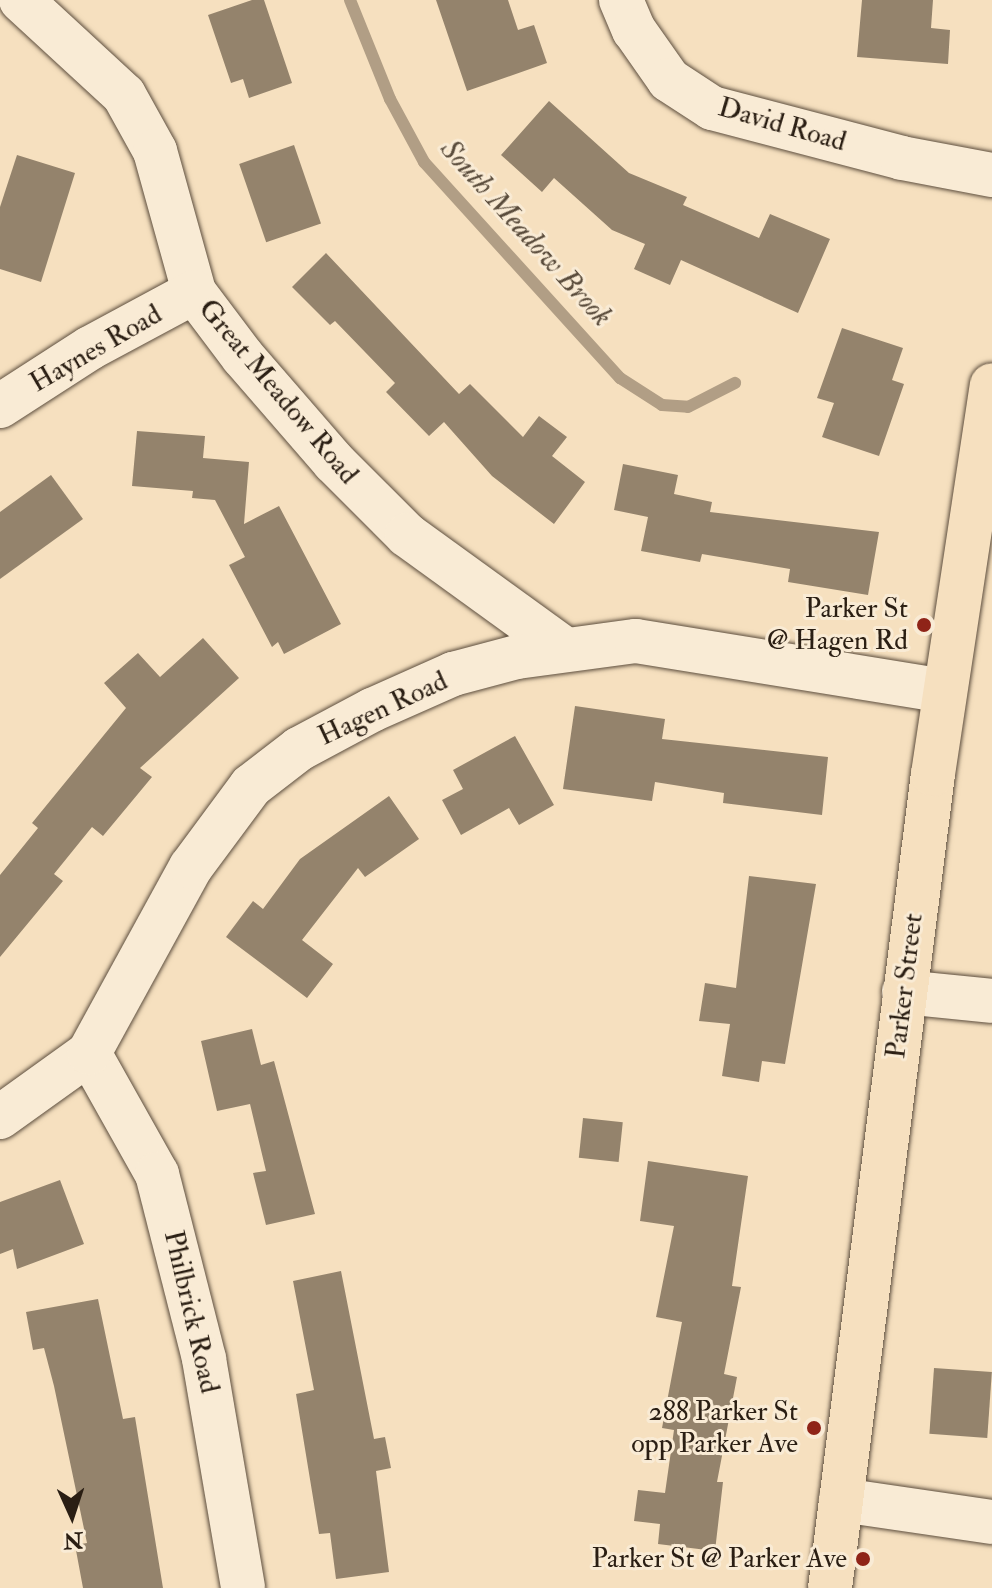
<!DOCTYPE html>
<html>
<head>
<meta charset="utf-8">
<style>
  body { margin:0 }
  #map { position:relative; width:992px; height:1588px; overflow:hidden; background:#f6e0bf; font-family:"IM FELL Double Pica",serif }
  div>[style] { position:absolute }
  .stream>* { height:12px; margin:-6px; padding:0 6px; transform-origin:6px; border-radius:6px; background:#b19e85 }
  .building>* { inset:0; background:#94836c; transform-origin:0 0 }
  .roads { filter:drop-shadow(0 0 2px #5d4e3e) drop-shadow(0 0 2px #5d4e3e) }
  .minor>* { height:44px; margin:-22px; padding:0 22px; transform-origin:22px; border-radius:22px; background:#f9ebd5 }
  .major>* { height:44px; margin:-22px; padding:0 22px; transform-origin:22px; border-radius:22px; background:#f6e0bf }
  .dots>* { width:22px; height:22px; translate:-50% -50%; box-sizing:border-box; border:4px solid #f9ebd5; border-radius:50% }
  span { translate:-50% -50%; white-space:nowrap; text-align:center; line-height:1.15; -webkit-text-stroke:6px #f9ebd5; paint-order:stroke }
  .street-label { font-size:28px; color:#2a1e13 }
  .poi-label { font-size:28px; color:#2a1e13 }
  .right { translate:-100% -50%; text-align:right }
  .water-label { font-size:30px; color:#594b3b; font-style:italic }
  .north { position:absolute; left:32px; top:1476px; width:80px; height:80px; -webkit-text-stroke:6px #f9ebd5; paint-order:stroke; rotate:177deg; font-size:22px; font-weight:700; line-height:32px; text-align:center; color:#2a1e13 }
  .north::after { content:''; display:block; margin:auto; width:28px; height:36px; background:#2a1e13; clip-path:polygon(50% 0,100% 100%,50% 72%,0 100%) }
</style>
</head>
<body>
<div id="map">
  <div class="stream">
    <i style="left:350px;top:0;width:107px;rotate:68deg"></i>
    <i style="left:390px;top:99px;width:72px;rotate:61.6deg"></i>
    <i style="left:424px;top:162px;width:292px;rotate:47.8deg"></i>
    <i style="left:620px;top:378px;width:50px;rotate:32.7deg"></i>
    <i style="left:662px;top:405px;width:26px;rotate:4deg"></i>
    <i style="left:688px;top:407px;width:53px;rotate:-27.1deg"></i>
  </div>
  <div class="building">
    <i style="clip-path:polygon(252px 0,264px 0,292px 83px,249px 98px,243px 79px,231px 83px,208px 15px)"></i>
    <i style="clip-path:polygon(436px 0,508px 0,518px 30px,534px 25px,547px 63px,467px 91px)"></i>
    <i style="clip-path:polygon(862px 0,933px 0,931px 28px,950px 30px,948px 64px,857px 57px)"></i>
    <i style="clip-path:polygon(549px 101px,629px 173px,687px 197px,683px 205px,759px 238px,770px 214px,830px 239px,798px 313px,681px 260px,670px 285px,634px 269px,645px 244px,612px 230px,554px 178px,542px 192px,501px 155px)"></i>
    <i style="left:294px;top:145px;width:83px;height:58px;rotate:71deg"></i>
    <i style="clip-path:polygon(17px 155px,75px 173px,41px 282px,0 269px,0 207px)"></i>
    <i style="clip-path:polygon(326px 253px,459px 394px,470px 384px,523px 437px,539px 416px,567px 437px,552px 456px,585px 482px,554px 524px,492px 476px,444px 422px,429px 436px,386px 392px,395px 383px,335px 321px,330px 325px,292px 287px)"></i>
    <i style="clip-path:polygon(842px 328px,903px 348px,892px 380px,904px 384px,879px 456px,822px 437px,834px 403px,817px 398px)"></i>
    <i style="clip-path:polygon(137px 431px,205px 436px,203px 458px,249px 462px,244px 524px,279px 506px,341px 624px,284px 654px,278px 642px,272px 647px,229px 565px,245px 557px,215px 500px,192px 498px,193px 491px,132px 486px)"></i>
    <i style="clip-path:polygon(623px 464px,678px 475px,674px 494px,712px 502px,710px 512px,879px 532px,868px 595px,788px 582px,790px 569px,702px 554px,700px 562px,641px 551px,648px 517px,614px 510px)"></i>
    <i style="clip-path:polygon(51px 475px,83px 519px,0 579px,0 512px)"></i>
    <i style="clip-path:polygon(203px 638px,239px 678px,140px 768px,152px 777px,103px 836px,92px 827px,54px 874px,63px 881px,0 957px,0 875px,38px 828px,32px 823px,126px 708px,104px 683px,138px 653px,160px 677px)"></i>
    <i style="clip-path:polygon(575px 706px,665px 719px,662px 739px,828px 757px,822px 815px,723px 803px,724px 793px,655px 782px,652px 801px,563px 789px)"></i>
    <i style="clip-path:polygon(515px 736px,554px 805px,519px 825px,509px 808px,461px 835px,442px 800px,463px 789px,453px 770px)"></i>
    <i style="clip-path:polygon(389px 796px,419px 839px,365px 877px,358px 868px,302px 940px,333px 964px,307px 998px,226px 937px,253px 901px,263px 909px,300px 859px)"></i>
    <i style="clip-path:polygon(749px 876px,816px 884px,785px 1064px,762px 1061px,759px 1082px,722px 1076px,730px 1024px,699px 1021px,705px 983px,736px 988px)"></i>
    <i style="clip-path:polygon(252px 1029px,261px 1065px,274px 1061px,315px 1214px,266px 1225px,253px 1173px,266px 1171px,250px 1104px,217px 1111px,201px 1041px)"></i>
    <i style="left:583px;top:1118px;width:40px;height:40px;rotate:6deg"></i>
    <i style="clip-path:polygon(648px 1161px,748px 1176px,732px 1286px,741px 1287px,724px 1374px,737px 1377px,717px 1482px,723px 1482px,715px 1551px,658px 1544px,660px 1524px,634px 1521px,638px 1490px,665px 1493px,674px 1430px,662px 1428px,682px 1322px,656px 1317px,674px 1226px,640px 1221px)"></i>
    <i style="clip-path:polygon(60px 1180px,84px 1244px,17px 1269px,13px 1249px,0 1254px,0 1202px)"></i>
    <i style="clip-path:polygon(341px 1271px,374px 1439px,385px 1437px,391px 1468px,376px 1471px,389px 1572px,336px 1579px,330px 1533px,319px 1534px,296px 1394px,314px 1390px,293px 1281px)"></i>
    <i style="clip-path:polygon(98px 1299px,123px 1419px,135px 1417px,163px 1588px,83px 1588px,75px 1545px,87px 1543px,54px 1386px,44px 1348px,33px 1350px,26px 1312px)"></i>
    <i style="left:934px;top:1368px;width:58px;height:66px;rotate:4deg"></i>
  </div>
  <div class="roads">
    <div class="minor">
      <i style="left:21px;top:0;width:140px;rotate:42.7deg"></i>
      <i style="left:124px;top:95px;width:64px;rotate:61deg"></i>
      <i style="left:155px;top:151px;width:146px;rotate:74.5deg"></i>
      <i style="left:194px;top:292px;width:81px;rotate:53deg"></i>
      <i style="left:243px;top:357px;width:139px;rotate:49.1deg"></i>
      <i style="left:334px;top:462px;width:103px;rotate:45deg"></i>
      <i style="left:407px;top:535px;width:193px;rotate:35.9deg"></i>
      <i style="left:621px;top:0;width:33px;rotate:67deg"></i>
      <i style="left:634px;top:30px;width:61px;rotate:55deg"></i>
      <i style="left:669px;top:80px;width:51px;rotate:33.1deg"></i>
      <i style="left:712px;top:108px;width:196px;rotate:14.7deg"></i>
      <i style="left:902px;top:158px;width:92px;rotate:10.7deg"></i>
      <i style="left:0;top:406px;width:107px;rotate:-32.8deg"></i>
      <i style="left:90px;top:348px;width:118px;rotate:-28.3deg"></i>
      <i style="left:904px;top:992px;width:88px;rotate:5.8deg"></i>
      <i style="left:89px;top:1053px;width:139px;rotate:60.7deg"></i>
      <i style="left:157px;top:1174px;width:191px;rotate:75.7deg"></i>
      <i style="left:204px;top:1359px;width:232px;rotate:80.3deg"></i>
      <i style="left:0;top:1117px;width:110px;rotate:-35.7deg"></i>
      <i style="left:89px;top:1053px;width:212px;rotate:-61.3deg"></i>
      <i style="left:191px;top:867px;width:101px;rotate:-53.5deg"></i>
      <i style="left:251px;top:786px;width:61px;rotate:-37.6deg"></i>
      <i style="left:299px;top:749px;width:83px;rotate:-28.1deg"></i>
      <i style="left:372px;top:710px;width:89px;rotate:-24deg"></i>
      <i style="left:453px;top:674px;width:66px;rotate:-14.9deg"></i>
      <i style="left:517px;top:657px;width:120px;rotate:-7.7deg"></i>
      <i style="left:636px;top:641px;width:312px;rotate:9.2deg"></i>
      <i style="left:841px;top:1500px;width:153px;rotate:8.3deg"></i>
    </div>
    <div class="major">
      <i style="left:830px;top:1588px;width:820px;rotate:-82.79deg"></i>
      <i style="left:933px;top:774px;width:393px;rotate:-81.4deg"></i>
    </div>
  </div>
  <div class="dots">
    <i style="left:924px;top:625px;background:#8f2418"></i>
    <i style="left:814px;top:1428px;background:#8f2418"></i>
    <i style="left:863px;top:1559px;background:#8f2418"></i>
  </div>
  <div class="street-label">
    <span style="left:782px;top:125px;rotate:16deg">David Road</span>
    <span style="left:96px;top:349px;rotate:-30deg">Haynes Road</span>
    <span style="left:278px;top:392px;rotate:50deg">Great Meadow Road</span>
    <span style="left:383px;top:709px;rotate:-25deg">Hagen Road</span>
    <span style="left:905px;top:986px;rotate:-83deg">Parker Street</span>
    <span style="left:191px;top:1312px;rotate:77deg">Philbrick Road</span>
  </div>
  <div class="poi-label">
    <span class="right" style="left:908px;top:625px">Parker St<br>@ Hagen Rd</span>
    <span class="right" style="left:798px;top:1428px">288 Parker St<br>opp Parker Ave</span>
    <span class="right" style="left:847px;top:1559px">Parker St @ Parker Ave</span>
  </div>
  <div class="water-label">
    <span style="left:526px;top:233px;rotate:48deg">South Meadow Brook</span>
  </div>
  <div class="north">N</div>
</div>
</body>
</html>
